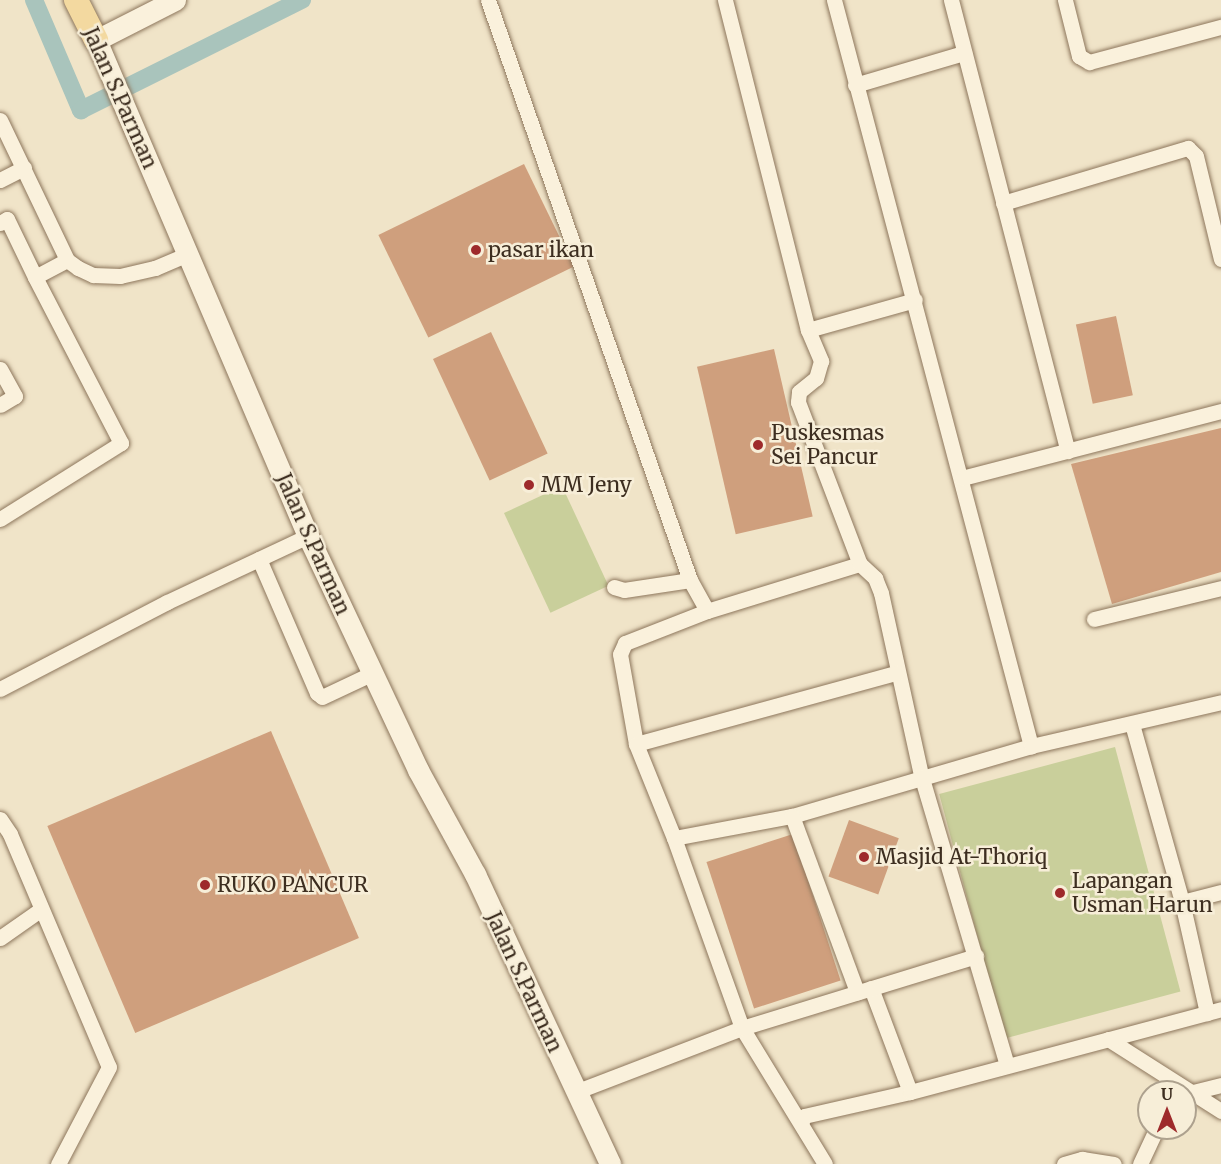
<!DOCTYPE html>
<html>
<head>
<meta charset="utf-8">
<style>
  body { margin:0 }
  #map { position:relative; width:1221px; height:1164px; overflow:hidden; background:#f0e4c8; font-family:Merriweather,serif }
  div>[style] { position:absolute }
  .green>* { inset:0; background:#c9cf9b; transform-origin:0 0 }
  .canal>* { height:18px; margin:-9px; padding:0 9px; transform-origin:9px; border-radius:9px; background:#a9c4bc }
  .building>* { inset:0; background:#cf9f7d; transform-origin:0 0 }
  .roads { filter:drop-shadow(0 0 2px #8d765c) drop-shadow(0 0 2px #8d765c) }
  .street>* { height:15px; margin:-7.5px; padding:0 7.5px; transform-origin:7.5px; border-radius:7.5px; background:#faf1dc }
  .secondary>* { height:21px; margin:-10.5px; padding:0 10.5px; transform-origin:10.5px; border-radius:10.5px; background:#faf1dc }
  .primary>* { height:24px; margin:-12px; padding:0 12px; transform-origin:12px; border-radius:12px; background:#f3d9a0 }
  .dots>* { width:16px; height:16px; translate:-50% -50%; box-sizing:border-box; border:3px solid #f7eed8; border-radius:50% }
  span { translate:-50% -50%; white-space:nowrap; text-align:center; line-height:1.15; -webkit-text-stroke:5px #f7eed8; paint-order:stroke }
  .street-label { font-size:21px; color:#3d2e20 }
  .poi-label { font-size:21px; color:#3d2e20 }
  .left { translate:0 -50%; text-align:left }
  .north { position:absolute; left:1137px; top:1080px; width:60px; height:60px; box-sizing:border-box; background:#f7eed8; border:2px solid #ada18e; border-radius:50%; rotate:0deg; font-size:16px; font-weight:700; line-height:24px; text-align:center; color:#3d2e20 }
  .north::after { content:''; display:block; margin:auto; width:21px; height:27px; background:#9e2a2b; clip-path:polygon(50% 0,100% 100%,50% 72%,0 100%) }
</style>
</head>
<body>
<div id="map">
  <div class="green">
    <i style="left:562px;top:486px;width:110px;height:64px;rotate:65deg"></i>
    <i style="left:1115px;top:747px;width:253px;height:182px;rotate:75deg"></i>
  </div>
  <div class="canal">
    <i style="left:34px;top:0;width:120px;rotate:66.9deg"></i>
    <i style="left:81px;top:110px;width:247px;rotate:-26.5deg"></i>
  </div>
  <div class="building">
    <i style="left:524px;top:164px;width:114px;height:162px;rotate:64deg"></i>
    <i style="left:1116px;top:316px;width:81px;height:41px;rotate:78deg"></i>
    <i style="left:491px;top:332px;width:134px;height:64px;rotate:65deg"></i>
    <i style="left:774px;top:349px;width:172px;height:79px;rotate:77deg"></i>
    <i style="clip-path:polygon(1221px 428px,1221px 572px,1112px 604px,1071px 464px)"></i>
    <i style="left:271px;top:731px;width:225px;height:243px;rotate:67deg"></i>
    <i style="left:849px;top:820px;width:53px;height:60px;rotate:20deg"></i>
    <i style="left:793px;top:834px;width:154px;height:91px;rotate:72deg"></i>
  </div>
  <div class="roads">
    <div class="street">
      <i style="left:488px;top:0;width:614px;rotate:70.8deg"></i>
      <i style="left:690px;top:580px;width:35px;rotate:61deg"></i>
      <i style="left:707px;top:611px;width:160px;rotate:-17.1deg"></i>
      <i style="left:725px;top:0;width:340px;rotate:75.9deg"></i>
      <i style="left:808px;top:330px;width:34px;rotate:67deg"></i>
      <i style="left:821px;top:361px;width:18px;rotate:106deg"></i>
      <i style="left:816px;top:378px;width:22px;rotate:141deg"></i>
      <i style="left:799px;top:392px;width:10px;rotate:96deg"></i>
      <i style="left:798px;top:402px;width:173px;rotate:69.1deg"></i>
      <i style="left:860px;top:564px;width:21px;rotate:43deg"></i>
      <i style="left:875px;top:578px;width:16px;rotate:68deg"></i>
      <i style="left:881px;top:593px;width:186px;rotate:77.6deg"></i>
      <i style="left:921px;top:775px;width:303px;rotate:73.5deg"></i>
      <i style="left:834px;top:0;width:772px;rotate:75.21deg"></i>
      <i style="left:951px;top:0;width:466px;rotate:75.5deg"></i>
      <i style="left:1065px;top:0;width:58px;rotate:76deg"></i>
      <i style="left:1079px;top:56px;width:12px;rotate:31deg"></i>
      <i style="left:1089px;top:62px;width:137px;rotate:-14.9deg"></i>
      <i style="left:855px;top:85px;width:114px;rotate:-16.4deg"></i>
      <i style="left:0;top:120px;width:155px;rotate:64.4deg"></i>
      <i style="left:67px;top:260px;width:14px;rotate:36deg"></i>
      <i style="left:78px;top:268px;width:17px;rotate:25deg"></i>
      <i style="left:93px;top:275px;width:27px;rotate:2deg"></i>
      <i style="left:120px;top:276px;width:36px;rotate:-13deg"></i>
      <i style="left:155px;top:268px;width:36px;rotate:-23deg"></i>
      <i style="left:0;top:180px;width:27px;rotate:-27deg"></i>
      <i style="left:1003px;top:203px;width:193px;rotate:-16.6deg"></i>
      <i style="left:1188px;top:148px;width:11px;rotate:45deg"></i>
      <i style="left:1196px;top:156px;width:106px;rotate:76.4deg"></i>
      <i style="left:0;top:223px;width:8px;rotate:-30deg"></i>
      <i style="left:7px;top:219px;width:64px;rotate:64.2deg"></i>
      <i style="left:808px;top:330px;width:111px;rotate:-15.7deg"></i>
      <i style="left:0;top:369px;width:31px;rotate:61deg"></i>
      <i style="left:15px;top:396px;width:17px;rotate:149deg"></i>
      <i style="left:962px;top:478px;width:268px;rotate:-14.5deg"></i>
      <i style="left:0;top:519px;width:143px;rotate:-32.1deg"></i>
      <i style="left:121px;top:443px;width:187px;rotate:-117.4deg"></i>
      <i style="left:35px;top:277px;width:36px;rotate:-28deg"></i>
      <i style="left:259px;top:559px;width:146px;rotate:66.6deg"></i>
      <i style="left:317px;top:693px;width:6px;rotate:39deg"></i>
      <i style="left:322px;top:697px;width:56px;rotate:-25.2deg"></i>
      <i style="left:614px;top:587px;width:10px;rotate:17deg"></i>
      <i style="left:624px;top:590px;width:67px;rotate:-8.6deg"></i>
      <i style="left:707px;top:611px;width:88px;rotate:158.7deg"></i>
      <i style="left:625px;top:643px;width:12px;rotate:114deg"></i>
      <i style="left:620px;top:654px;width:91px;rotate:79.9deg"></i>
      <i style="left:636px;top:744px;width:101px;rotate:68deg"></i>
      <i style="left:674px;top:838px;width:120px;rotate:-10.6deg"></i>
      <i style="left:792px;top:816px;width:249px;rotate:-16.3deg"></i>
      <i style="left:1031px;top:746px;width:195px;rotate:-13deg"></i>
      <i style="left:1094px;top:619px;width:131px;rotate:-13.7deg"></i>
      <i style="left:0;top:689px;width:188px;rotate:-27.5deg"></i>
      <i style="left:167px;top:602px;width:156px;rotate:-25.1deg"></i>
      <i style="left:1132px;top:724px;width:185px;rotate:74.3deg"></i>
      <i style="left:1182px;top:902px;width:114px;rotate:77.3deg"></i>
      <i style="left:636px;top:744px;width:270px;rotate:-15.3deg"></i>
      <i style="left:792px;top:816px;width:188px;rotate:69.7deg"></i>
      <i style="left:0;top:819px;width:18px;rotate:56deg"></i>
      <i style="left:10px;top:834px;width:253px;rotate:67deg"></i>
      <i style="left:109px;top:1067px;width:110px;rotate:117.7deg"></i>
      <i style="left:674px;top:838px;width:202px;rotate:70.3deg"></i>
      <i style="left:742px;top:1028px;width:159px;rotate:58.6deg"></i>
      <i style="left:1182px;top:902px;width:40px;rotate:-14.4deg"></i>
      <i style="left:0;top:938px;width:49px;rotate:-35deg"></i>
      <i style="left:871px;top:988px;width:111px;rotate:69.4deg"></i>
      <i style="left:1108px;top:1039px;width:134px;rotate:32.5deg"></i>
      <i style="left:575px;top:1092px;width:179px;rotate:-21deg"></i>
      <i style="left:742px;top:1028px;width:245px;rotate:-17.1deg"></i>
      <i style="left:1189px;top:1093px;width:33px;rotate:-14deg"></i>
      <i style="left:802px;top:1121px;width:5px;rotate:-68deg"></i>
      <i style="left:804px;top:1116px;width:109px;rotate:-12.8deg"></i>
      <i style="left:910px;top:1092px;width:322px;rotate:-14.9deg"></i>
      <i style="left:1064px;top:1164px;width:19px;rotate:-16deg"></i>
      <i style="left:1082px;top:1159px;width:32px;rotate:9deg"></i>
      <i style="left:1140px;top:1164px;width:40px;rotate:-65deg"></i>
    </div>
    <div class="secondary">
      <i style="left:175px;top:0;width:89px;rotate:153.1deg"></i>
      <i style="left:96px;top:40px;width:539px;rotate:66.86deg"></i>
      <i style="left:308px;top:536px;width:259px;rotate:64.8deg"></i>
      <i style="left:418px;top:770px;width:119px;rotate:61.3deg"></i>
      <i style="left:475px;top:874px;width:320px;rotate:65deg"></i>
    </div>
    <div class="primary">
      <i style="left:76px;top:0;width:45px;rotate:63.4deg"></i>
    </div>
  </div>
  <div class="dots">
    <i style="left:476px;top:250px;background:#9e2a2b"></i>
    <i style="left:758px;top:445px;background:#9e2a2b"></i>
    <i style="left:529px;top:485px;background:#9e2a2b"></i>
    <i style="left:864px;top:857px;background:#9e2a2b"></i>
    <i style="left:205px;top:885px;background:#9e2a2b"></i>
    <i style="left:1060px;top:893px;background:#9e2a2b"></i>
  </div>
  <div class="street-label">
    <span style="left:120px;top:98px;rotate:66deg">Jalan S.Parman</span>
    <span style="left:313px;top:544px;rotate:66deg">Jalan S.Parman</span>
    <span style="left:524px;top:982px;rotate:65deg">Jalan S.Parman</span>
  </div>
  <div class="poi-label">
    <span class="left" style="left:488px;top:250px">pasar ikan</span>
    <span class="left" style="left:771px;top:445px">Puskesmas<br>Sei Pancur</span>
    <span class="left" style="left:541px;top:485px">MM Jeny</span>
    <span class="left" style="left:876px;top:857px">Masjid At-Thoriq</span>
    <span class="left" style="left:1072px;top:893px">Lapangan<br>Usman Harun</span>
    <span class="left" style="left:217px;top:885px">RUKO PANCUR</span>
  </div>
  <div class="north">U</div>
</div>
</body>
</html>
